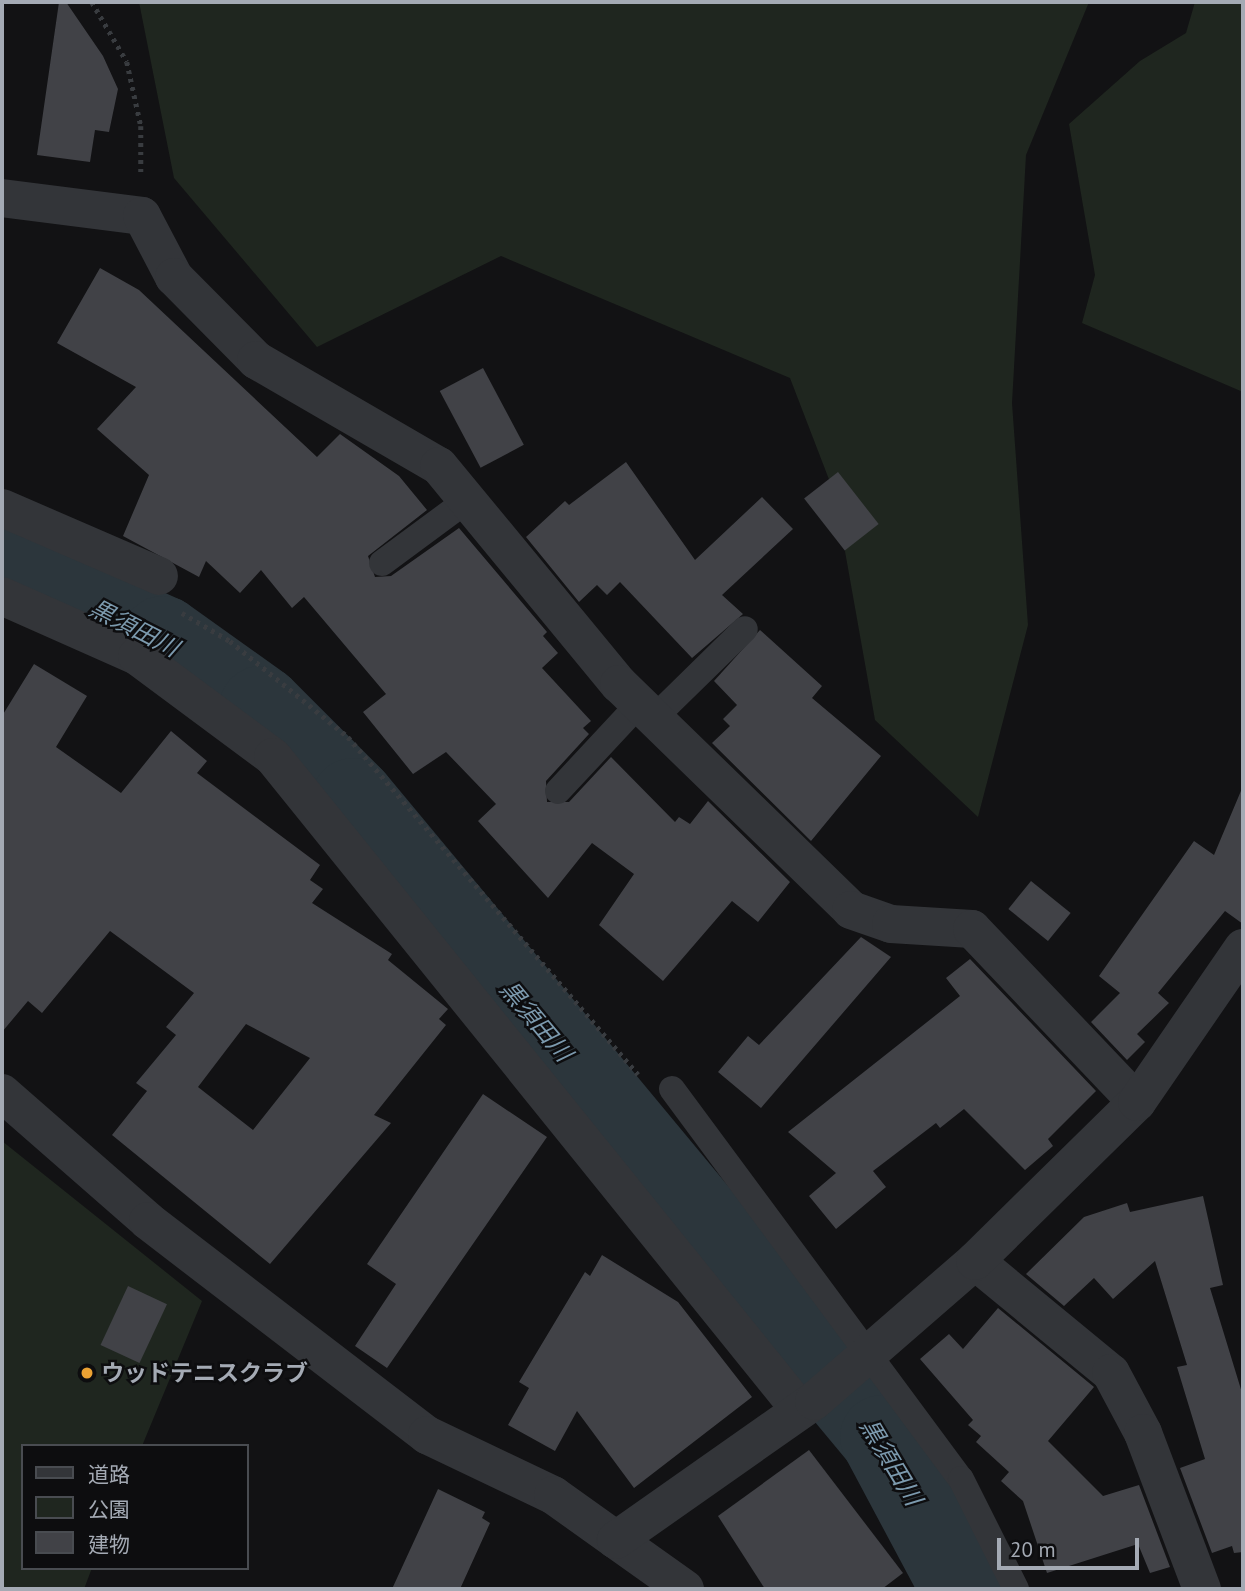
<!DOCTYPE html>
<html>
<head>
<meta charset="utf-8">
<style>
  body { margin:0 }
  #map { position:relative; width:1245px; height:1591px; overflow:hidden; background:#121214; font-family:"PT Sans","Noto Sans JP",sans-serif }
  div>[style] { position:absolute }
  .green>* { inset:0; background:#1f261f }
  .river>* { height:84px; margin:-42px; padding:0 42px; transform-origin:42px; border-radius:42px; background:#2c363c }
  .building>* { inset:0; background:#414247; transform-origin:0 0 }
  .path>* { height:4.5px; margin-top:-2.25px; transform-origin:0; background:repeating-linear-gradient(90deg,#393c40 0 3.5px,transparent 0 8.5px) }
  .lane>* { height:26px; margin:-13px; padding:0 13px; transform-origin:13px; border-radius:13px; background:#333539 }
  .street>* { height:38px; margin:-19px; padding:0 19px; transform-origin:19px; border-radius:19px; background:#333539 }
  .dots>* { width:19px; height:19px; translate:-50% -50%; box-sizing:border-box; border:4px solid #0d0d0f; border-radius:50% }
  span { translate:-50% -50%; white-space:nowrap; text-align:center; line-height:1.15; -webkit-text-stroke:5px #0d0d0f; paint-order:stroke }
  .poi-label { font-size:23px; color:#a4aab4; font-weight:700 }
  .left { translate:0 -50%; text-align:left }
  .water-label { font-size:24px; color:#7c9aae; font-style:italic }
  .frame { position:absolute; inset:0; border:4px solid #a4aab4; pointer-events:none }
  .legend { position:absolute; left:21px; top:1444px; width:228px; height:126px; box-sizing:border-box; background:#0d0d0f; border:2px solid #494c51; margin:0; padding:9px 12px; list-style:none; font-size:21px; color:#a4aab4 }
  .legend li { display:flex; align-items:center; gap:14px; height:35px }
  .legend b { width:35px; border:2px solid #494c51 }
  .scale { position:absolute; left:997px; top:1538px; width:142px; height:32px; box-sizing:border-box; border:4px solid #a4aab4; border-top:0; padding-left:9px; font-size:21px; line-height:24px; white-space:nowrap; color:#a4aab4; -webkit-text-stroke:5px #0d0d0f; paint-order:stroke }
</style>
</head>
<body>
<div id="map">
  <div class="green">
    <i style="clip-path:polygon(139px 2px,1089px 2px,1026px 155px,1012px 403px,1028px 625px,978px 817px,875px 720px,835px 495px,790px 378px,501px 256px,317px 347px,174px 178px)"></i>
    <i style="clip-path:polygon(1195px 2px,1243px 2px,1243px 392px,1082px 323px,1095px 275px,1069px 124px,1140px 61px,1186px 33px)"></i>
    <i style="clip-path:polygon(2px 1141px,202px 1301px,142px 1446px,23px 1446px,23px 1568px,92px 1568px,84px 1589px,2px 1587px)"></i>
  </div>
  <div class="river">
    <i style="left:2px;top:566px;width:176px;rotate:24.1deg"></i>
    <i style="left:163px;top:638px;width:120px;rotate:35.5deg"></i>
    <i style="left:261px;top:708px;width:130px;rotate:45deg"></i>
    <i style="left:353px;top:800px;width:828px;rotate:50.29deg"></i>
    <i style="left:882px;top:1437px;width:172px;rotate:61.9deg"></i>
  </div>
  <div class="building">
    <i style="clip-path:polygon(59px 2px,66px 2px,103px 56px,118px 89px,109px 132px,95px 130px,90px 162px,37px 155px)"></i>
    <i style="clip-path:polygon(100px 268px,139px 290px,317px 457px,340px 434px,399px 476px,427px 510px,368px 556px,375px 577px,391px 576px,459px 528px,547px 632px,543px 636px,558px 653px,542px 668px,591px 721px,583px 728px,589px 734px,546px 781px,547px 802px,569px 802px,611px 757px,675px 822px,679px 817px,690px 824px,708px 801px,790px 882px,758px 922px,732px 901px,663px 981px,599px 925px,634px 874px,592px 843px,548px 898px,478px 821px,496px 804px,446px 752px,413px 774px,363px 712px,386px 694px,304px 597px,292px 608px,261px 570px,240px 593px,206px 561px,199px 577px,123px 536px,149px 475px,97px 429px,136px 387px,57px 343px)"></i>
    <i style="left:483px;top:368px;width:87px;height:49px;rotate:62deg"></i>
    <i style="clip-path:polygon(626px 462px,695px 560px,762px 497px,793px 529px,722px 595px,743px 614px,692px 658px,620px 582px,607px 595px,597px 585px,579px 602px,526px 537px,565px 501px,569px 505px)"></i>
    <i style="left:838px;top:472px;width:66px;height:43px;rotate:52deg"></i>
    <i style="clip-path:polygon(760px 630px,822px 686px,812px 698px,881px 756px,811px 841px,712px 743px,730px 726px,723px 719px,737px 705px,714px 681px)"></i>
    <i style="clip-path:polygon(evenodd,34px 664px,87px 696px,56px 747px,121px 793px,171px 731px,207px 761px,197px 773px,320px 865px,310px 880px,323px 889px,312px 903px,392px 954px,388px 960px,448px 1009px,439px 1019px,446px 1025px,374px 1115px,391px 1123px,270px 1264px,112px 1135px,147px 1091px,136px 1083px,176px 1035px,166px 1027px,194px 993px,110px 931px,42px 1013px,28px 1001px,2px 1032px,2px 716px,34px 664px,246px 1024px,310px 1058px,253px 1130px,198px 1087px,246px 1024px)"></i>
    <i style="clip-path:polygon(1243px 786px,1243px 924px,1225px 911px,1158px 993px,1169px 1003px,1137px 1034px,1145px 1042px,1127px 1060px,1091px 1022px,1120px 993px,1099px 976px,1194px 841px,1214px 855px)"></i>
    <i style="left:1031px;top:881px;width:51px;height:36px;rotate:39deg"></i>
    <i style="clip-path:polygon(861px 937px,891px 957px,761px 1108px,718px 1072px,748px 1036px,759px 1045px)"></i>
    <i style="clip-path:polygon(970px 959px,1096px 1091px,1048px 1139px,1053px 1146px,1025px 1170px,964px 1109px,940px 1128px,936px 1123px,873px 1171px,886px 1187px,836px 1229px,809px 1196px,836px 1173px,788px 1132px,960px 996px,946px 978px)"></i>
    <i style="clip-path:polygon(483px 1094px,547px 1137px,387px 1368px,355px 1346px,396px 1284px,367px 1264px)"></i>
    <i style="clip-path:polygon(1203px 1196px,1223px 1285px,1210px 1288px,1243px 1396px,1243px 1552px,1234px 1553px,1232px 1546px,1212px 1553px,1180px 1468px,1205px 1459px,1177px 1367px,1187px 1365px,1155px 1261px,1113px 1299px,1094px 1278px,1064px 1306px,1026px 1274px,1084px 1217px,1127px 1203px,1130px 1212px)"></i>
    <i style="clip-path:polygon(602px 1255px,678px 1302px,752px 1397px,634px 1488px,577px 1411px,555px 1451px,508px 1425px,529px 1388px,519px 1382px,585px 1272px,590px 1276px)"></i>
    <i style="left:128px;top:1286px;width:43px;height:65px;rotate:25deg"></i>
    <i style="clip-path:polygon(998px 1308px,1094px 1387px,1048px 1441px,1103px 1496px,1139px 1485px,1170px 1567px,1150px 1573px,1138px 1544px,1047px 1573px,1023px 1501px,1001px 1481px,1009px 1472px,976px 1442px,981px 1436px,968px 1425px,973px 1420px,920px 1359px,949px 1334px,963px 1349px)"></i>
    <i style="clip-path:polygon(809px 1450px,903px 1573px,882px 1589px,765px 1589px,718px 1516px)"></i>
    <i style="clip-path:polygon(438px 1489px,485px 1512px,482px 1518px,490px 1523px,460px 1589px,392px 1589px)"></i>
  </div>
  <div class="path">
    <i style="left:92px;top:2px;width:69px;rotate:59.7deg"></i>
    <i style="left:127px;top:62px;width:66px;rotate:77.7deg"></i>
    <i style="left:141px;top:126px;width:48px;rotate:90deg"></i>
    <i style="left:182px;top:613px;width:56px;rotate:30.3deg"></i>
    <i style="left:230px;top:641px;width:152px;rotate:39.1deg"></i>
    <i style="left:348px;top:737px;width:445px;rotate:49.3deg"></i>
  </div>
  <div class="lane">
    <i style="left:382px;top:563px;width:106px;rotate:-36.5deg"></i>
    <i style="left:654px;top:718px;width:127px;rotate:-44.4deg"></i>
    <i style="left:558px;top:791px;width:119px;rotate:-47deg"></i>
    <i style="left:672px;top:1089px;width:485px;rotate:53.5deg"></i>
    <i style="left:961px;top:1479px;width:123px;rotate:63.4deg"></i>
  </div>
  <div class="street">
    <i style="left:2px;top:198px;width:141px;rotate:7.3deg"></i>
    <i style="left:142px;top:216px;width:69px;rotate:62.3deg"></i>
    <i style="left:174px;top:277px;width:117px;rotate:45.3deg"></i>
    <i style="left:256px;top:360px;width:211px;rotate:30.1deg"></i>
    <i style="left:439px;top:466px;width:283px;rotate:50.5deg"></i>
    <i style="left:619px;top:684px;width:324px;rotate:44.2deg"></i>
    <i style="left:851px;top:910px;width:42px;rotate:19.3deg"></i>
    <i style="left:891px;top:924px;width:81px;rotate:3.5deg"></i>
    <i style="left:972px;top:929px;width:239px;rotate:46.4deg"></i>
    <i style="left:2px;top:508px;width:171px;rotate:23.4deg"></i>
    <i style="left:2px;top:596px;width:148px;rotate:24deg"></i>
    <i style="left:137px;top:656px;width:169px;rotate:36.6deg"></i>
    <i style="left:273px;top:757px;width:839px;rotate:51.09deg"></i>
    <i style="left:2px;top:1093px;width:194px;rotate:41.2deg"></i>
    <i style="left:148px;top:1221px;width:352px;rotate:37.5deg"></i>
    <i style="left:427px;top:1435px;width:140px;rotate:25.5deg"></i>
    <i style="left:553px;top:1495px;width:77px;rotate:35.5deg"></i>
    <i style="left:975px;top:1261px;width:176px;rotate:39.5deg"></i>
    <i style="left:1111px;top:1373px;width:68px;rotate:61.9deg"></i>
    <i style="left:1143px;top:1433px;width:167px;rotate:69.3deg"></i>
    <i style="left:685px;top:1589px;width:85px;rotate:-144.6deg"></i>
    <i style="left:616px;top:1540px;width:242px;rotate:-35.1deg"></i>
    <i style="left:814px;top:1401px;width:213px;rotate:-41deg"></i>
    <i style="left:975px;top:1261px;width:227px;rotate:-44.5deg"></i>
    <i style="left:1137px;top:1102px;width:187px;rotate:-55.5deg"></i>
  </div>
  <div class="dots">
    <i style="left:87px;top:1373px;background:#eba233"></i>
  </div>
  <div class="poi-label">
    <span class="left" style="left:101px;top:1373px">ウッドテニスクラブ</span>
  </div>
  <div class="water-label">
    <span style="left:134px;top:628px;rotate:27deg">黒須田川</span>
    <span style="left:536px;top:1021px;rotate:50deg">黒須田川</span>
    <span style="left:891px;top:1462px;rotate:59deg">黒須田川</span>
  </div>
  <div class="frame"></div>
  <ul class="legend">
  <li><b style="height:9px;background:#333539"></b>道路</li>
  <li><b style="height:19px;background:#1f261f"></b>公園</li>
  <li><b style="height:19px;background:#414247"></b>建物</li>
  </ul>
  <div class="scale">20 m</div>
</div>
</body>
</html>
